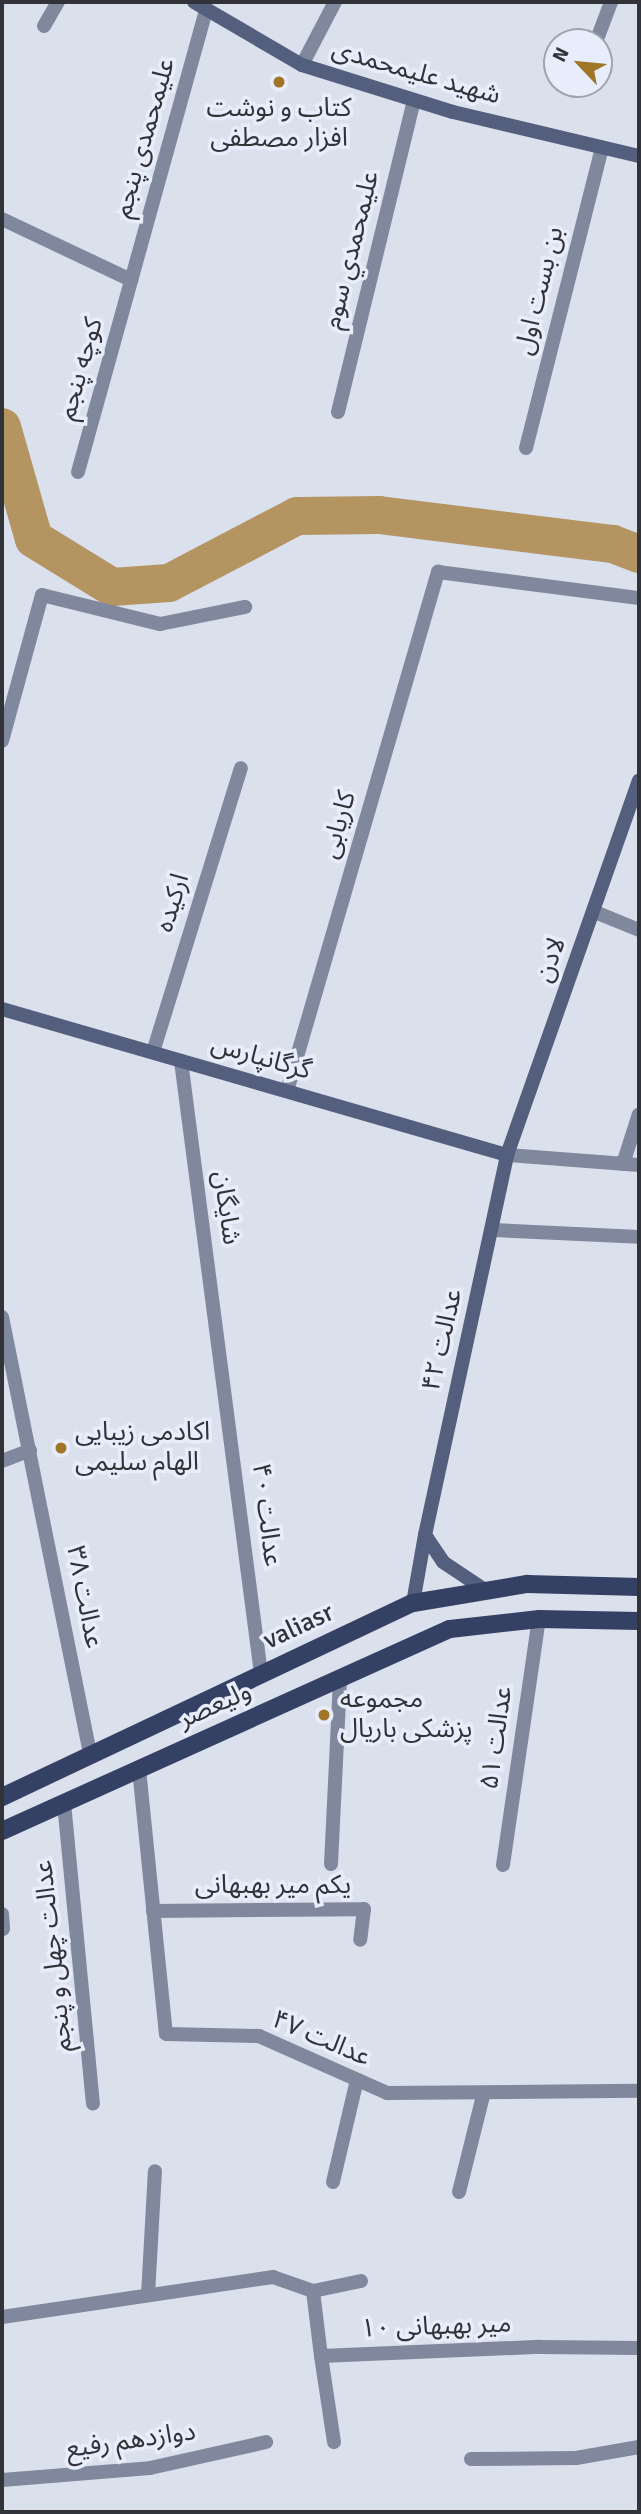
<!DOCTYPE html>
<html>
<head>
<meta charset="utf-8">
<style>
  body { margin:0 }
  #map { position:relative; width:641px; height:2514px; overflow:hidden; background:#dbe0ed; font-family:Signika,"Noto Sans Arabic",sans-serif }
  div>[style] { position:absolute }
  .river>* { height:38px; margin:-19px; padding:0 19px; transform-origin:19px; border-radius:19px; background:#b49562 }
  .street>* { height:14px; margin:-7px; padding:0 7px; transform-origin:7px; border-radius:7px; background:#80889e }
  .secondary>* { height:14px; margin:-7px; padding:0 7px; transform-origin:7px; border-radius:7px; background:#545e7d }
  .primary>* { height:18px; margin:-9px; padding:0 9px; transform-origin:9px; border-radius:9px; background:#354065 }
  .dots>* { width:19px; height:19px; translate:-50% -50%; box-sizing:border-box; border:4px solid #e8edfb; border-radius:50% }
  span { translate:-50% -50%; white-space:nowrap; text-align:center; line-height:1.15; -webkit-text-stroke:7px #e8edfb; paint-order:stroke }
  .street-label { font-size:26px; color:#323339 }
  .poi-label { font-size:26px; color:#323339 }
  .left { translate:0 -50%; text-align:left }
  .frame { position:absolute; inset:0; border:4px solid #323339; pointer-events:none }
  .north { position:absolute; left:543px; top:28px; width:70px; height:70px; box-sizing:border-box; background:#e8edfb; border:2px solid #9fa3ad; border-radius:50%; rotate:296deg; font-size:19px; font-weight:700; line-height:28px; text-align:center; color:#323339 }
  .north::after { content:''; display:block; margin:auto; width:24px; height:32px; background:#a07525; clip-path:polygon(50% 0,100% 100%,50% 72%,0 100%) }
</style>
</head>
<body>
<div id="map">
  <div class="river">
    <i style="left:2px;top:427px;width:116px;rotate:74.1deg"></i>
    <i style="left:34px;top:539px;width:92px;rotate:31.6deg"></i>
    <i style="left:112px;top:587px;width:57px;rotate:-4deg"></i>
    <i style="left:169px;top:583px;width:144px;rotate:-27.6deg"></i>
    <i style="left:297px;top:516px;width:82px;rotate:-0.7deg"></i>
    <i style="left:379px;top:515px;width:236px;rotate:7.1deg"></i>
    <i style="left:613px;top:544px;width:28px;rotate:21deg"></i>
  </div>
  <div class="street">
    <i style="left:44px;top:26px;width:28px;rotate:-60deg"></i>
    <i style="left:596px;top:42px;width:43px;rotate:-69.4deg"></i>
    <i style="left:302px;top:65px;width:71px;rotate:-62.4deg"></i>
    <i style="left:2px;top:219px;width:143px;rotate:25.3deg"></i>
    <i style="left:338px;top:412px;width:321px;rotate:-76.3deg"></i>
    <i style="left:526px;top:448px;width:310px;rotate:-75.8deg"></i>
    <i style="left:78px;top:472px;width:480px;rotate:-74.5deg"></i>
    <i style="left:2px;top:741px;width:151px;rotate:-74.7deg"></i>
    <i style="left:42px;top:595px;width:122px;rotate:13.8deg"></i>
    <i style="left:160px;top:624px;width:87px;rotate:-11.3deg"></i>
    <i style="left:595px;top:912px;width:48px;rotate:22.2deg"></i>
    <i style="left:153px;top:1052px;width:297px;rotate:-72.8deg"></i>
    <i style="left:181px;top:1061px;width:618px;rotate:82.56deg"></i>
    <i style="left:287px;top:1091px;width:541px;rotate:-73.78deg"></i>
    <i style="left:438px;top:572px;width:203px;rotate:7.4deg"></i>
    <i style="left:507px;top:1155px;width:132px;rotate:4.3deg"></i>
    <i style="left:623px;top:1164px;width:52px;rotate:-72.3deg"></i>
    <i style="left:493px;top:1230px;width:146px;rotate:2.7deg"></i>
    <i style="left:2px;top:1317px;width:445px;rotate:78.6deg"></i>
    <i style="left:2px;top:1461px;width:30px;rotate:-21deg"></i>
    <i style="left:139px;top:1769px;width:266px;rotate:84.2deg"></i>
    <i style="left:166px;top:2034px;width:93px;rotate:1.2deg"></i>
    <i style="left:259px;top:2036px;width:140px;rotate:24deg"></i>
    <i style="left:387px;top:2093px;width:252px;rotate:-0.5deg"></i>
    <i style="left:64px;top:1803px;width:302px;rotate:84.5deg"></i>
    <i style="left:331px;top:1864px;width:187px;rotate:-87.2deg"></i>
    <i style="left:503px;top:1865px;width:249px;rotate:-81.7deg"></i>
    <i style="left:153px;top:1911px;width:211px;rotate:-0.5deg"></i>
    <i style="left:364px;top:1909px;width:31px;rotate:97deg"></i>
    <i style="left:2px;top:1914px;width:15px;rotate:86deg"></i>
    <i style="left:333px;top:2182px;width:105px;rotate:-76.8deg"></i>
    <i style="left:459px;top:2192px;width:99px;rotate:-76deg"></i>
    <i style="left:313px;top:2291px;width:65px;rotate:83deg"></i>
    <i style="left:313px;top:2291px;width:49px;rotate:-11.8deg"></i>
    <i style="left:148px;top:2295px;width:124px;rotate:-86.8deg"></i>
    <i style="left:2px;top:2317px;width:274px;rotate:-8.4deg"></i>
    <i style="left:273px;top:2277px;width:42px;rotate:19.3deg"></i>
    <i style="left:334px;top:2442px;width:87px;rotate:-98.6deg"></i>
    <i style="left:321px;top:2356px;width:219px;rotate:-2.4deg"></i>
    <i style="left:540px;top:2347px;width:99px;rotate:0.6deg"></i>
    <i style="left:471px;top:2459px;width:105px;rotate:-0.5deg"></i>
    <i style="left:576px;top:2458px;width:64px;rotate:-9.9deg"></i>
    <i style="left:2px;top:2480px;width:148px;rotate:-4.6deg"></i>
    <i style="left:150px;top:2468px;width:119px;rotate:-12.6deg"></i>
  </div>
  <div class="secondary">
    <i style="left:194px;top:2px;width:125px;rotate:30.3deg"></i>
    <i style="left:302px;top:65px;width:158px;rotate:17.3deg"></i>
    <i style="left:453px;top:112px;width:191px;rotate:13.3deg"></i>
    <i style="left:2px;top:1009px;width:526px;rotate:16.13deg"></i>
    <i style="left:425px;top:1535px;width:389px;rotate:-77.8deg"></i>
    <i style="left:507px;top:1155px;width:397px;rotate:-70.6deg"></i>
    <i style="left:413px;top:1603px;width:69px;rotate:-80deg"></i>
    <i style="left:425px;top:1535px;width:32px;rotate:56deg"></i>
    <i style="left:443px;top:1562px;width:50px;rotate:33.7deg"></i>
  </div>
  <div class="primary">
    <i style="left:2px;top:1797px;width:454px;rotate:-25.3deg"></i>
    <i style="left:413px;top:1603px;width:116px;rotate:-9.5deg"></i>
    <i style="left:527px;top:1584px;width:112px;rotate:1.5deg"></i>
    <i style="left:2px;top:1831px;width:491px;rotate:-24.3deg"></i>
    <i style="left:450px;top:1629px;width:90px;rotate:-6.4deg"></i>
    <i style="left:539px;top:1619px;width:100px;rotate:1.1deg"></i>
  </div>
  <div class="dots">
    <i style="left:279px;top:82px;background:#a07525"></i>
    <i style="left:61px;top:1448px;background:#a07525"></i>
    <i style="left:324px;top:1715px;background:#a07525"></i>
  </div>
  <div class="street-label">
    <span style="left:416px;top:73px;rotate:16deg">شهید علیمحمدی</span>
    <span style="left:145px;top:138px;rotate:-74deg">علیمحمدی پنجم</span>
    <span style="left:352px;top:250px;rotate:-76deg">عليمحمدي سوم</span>
    <span style="left:540px;top:291px;rotate:-76deg">بن بست اول</span>
    <span style="left:81px;top:369px;rotate:-74deg">کوچه پنجم</span>
    <span style="left:339px;top:825px;rotate:-74deg">کاریابی</span>
    <span style="left:173px;top:903px;rotate:-73deg">ارکیده</span>
    <span style="left:551px;top:960px;rotate:-70deg">لادن</span>
    <span style="left:261px;top:1058px;rotate:16deg">گرگانپارس</span>
    <span style="left:226px;top:1208px;rotate:82deg">شایگان</span>
    <span style="left:443px;top:1340px;rotate:-77deg">عدالت ۴۲</span>
    <span style="left:266px;top:1515px;rotate:83deg">عدالت ۴۰</span>
    <span style="left:84px;top:1597px;rotate:79deg">عدالت ۳۸</span>
    <span style="left:299px;top:1627px;rotate:-25deg">valiasr</span>
    <span style="left:215px;top:1706px;rotate:-24deg">ولیعصر</span>
    <span style="left:497px;top:1738px;rotate:-82deg">عدالت ۵۱</span>
    <span style="left:273px;top:1886px">یکم میر بهبهانی</span>
    <span style="left:54px;top:1956px;rotate:-96deg">عدالت چهل و پنجم</span>
    <span style="left:321px;top:2039px;rotate:23deg">عدالت ۴۷</span>
    <span style="left:436px;top:2327px;rotate:-2deg">۱۰ میر بهبهانی</span>
    <span style="left:131px;top:2441px;rotate:-8deg">دوازدهم رفیع</span>
  </div>
  <div class="poi-label">
    <span style="left:279px;top:124px">کتاب و نوشت<br>افزار مصطفی</span>
    <span class="left" style="left:75px;top:1448px">اکادمی زیبایی<br>الهام سلیمی</span>
    <span class="left" style="left:340px;top:1715px">مجموعه<br>پزشکی باریال</span>
  </div>
  <div class="frame"></div>
  <div class="north">N</div>
</div>
</body>
</html>
